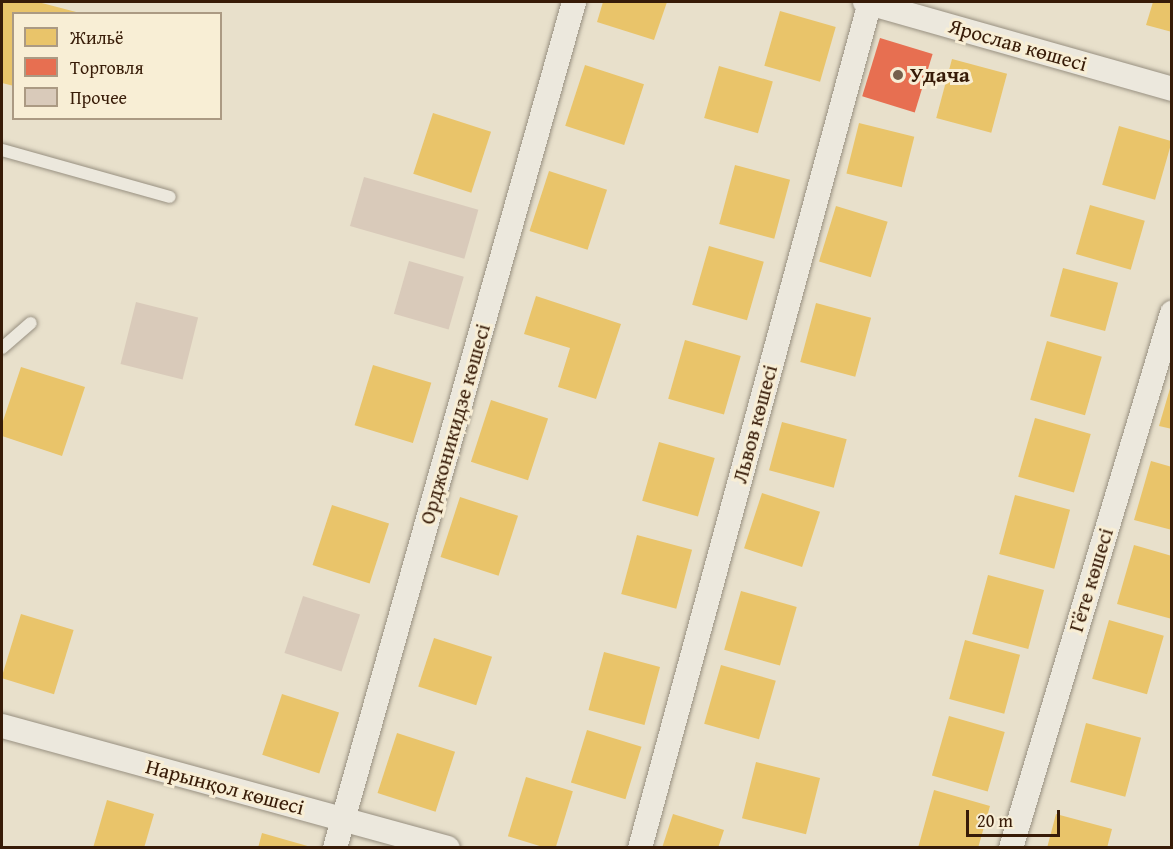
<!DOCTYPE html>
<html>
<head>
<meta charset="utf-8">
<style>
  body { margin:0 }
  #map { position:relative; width:1173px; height:849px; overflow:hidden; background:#e8e0cb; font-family:"Gentium Book Plus",serif }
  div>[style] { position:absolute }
  .homes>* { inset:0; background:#e9c46a; transform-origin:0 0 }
  .shops>* { inset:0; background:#e76f51; transform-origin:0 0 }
  .building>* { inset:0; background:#d9caba; transform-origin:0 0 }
  .roads { filter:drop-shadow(0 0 2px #989081) drop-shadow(0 0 2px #989081) }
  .service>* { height:12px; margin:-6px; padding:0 6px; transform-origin:6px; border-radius:6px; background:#ece8dd }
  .minor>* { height:24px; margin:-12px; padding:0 12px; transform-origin:12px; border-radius:12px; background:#ece8dd }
  .dots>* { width:16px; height:16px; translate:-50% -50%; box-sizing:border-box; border:3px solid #f8eed5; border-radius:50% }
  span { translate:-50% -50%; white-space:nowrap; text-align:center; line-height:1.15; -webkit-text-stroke:6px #f8eed5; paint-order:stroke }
  .street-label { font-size:21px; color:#371b07 }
  .poi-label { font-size:21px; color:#371b07; font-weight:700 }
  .left { translate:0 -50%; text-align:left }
  .frame { position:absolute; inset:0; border:3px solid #371b07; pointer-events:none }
  .legend { position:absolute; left:12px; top:12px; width:210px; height:108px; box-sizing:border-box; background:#f8eed5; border:2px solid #ab9a83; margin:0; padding:8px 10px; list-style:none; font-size:18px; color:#371b07 }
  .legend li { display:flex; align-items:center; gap:12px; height:30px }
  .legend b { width:30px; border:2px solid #ab9a83 }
  .scale { position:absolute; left:966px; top:810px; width:94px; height:27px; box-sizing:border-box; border:3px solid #371b07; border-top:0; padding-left:8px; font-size:18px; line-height:21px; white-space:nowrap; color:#371b07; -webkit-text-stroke:4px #f8eed5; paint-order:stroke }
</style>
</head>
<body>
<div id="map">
  <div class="homes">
    <i style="clip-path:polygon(2px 2px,38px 2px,80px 13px,14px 14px,14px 86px,2px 83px)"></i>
    <i style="clip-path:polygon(603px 2px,667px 2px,654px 40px,597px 22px)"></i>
    <i style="clip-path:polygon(1153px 2px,1172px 2px,1172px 32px,1146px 25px)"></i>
    <i style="left:780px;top:11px;width:58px;height:57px;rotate:16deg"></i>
    <i style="left:952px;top:59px;width:57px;height:61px;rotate:15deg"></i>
    <i style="left:585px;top:65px;width:62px;height:64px;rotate:18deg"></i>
    <i style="left:719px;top:66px;width:56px;height:54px;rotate:16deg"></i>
    <i style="left:433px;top:113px;width:61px;height:64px;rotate:18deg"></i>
    <i style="left:859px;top:123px;width:57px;height:52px;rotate:14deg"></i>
    <i style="left:1119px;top:126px;width:55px;height:61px;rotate:16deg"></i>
    <i style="left:735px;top:165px;width:57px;height:61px;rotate:15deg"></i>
    <i style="left:549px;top:171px;width:61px;height:63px;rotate:18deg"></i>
    <i style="left:1090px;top:205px;width:57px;height:51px;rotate:16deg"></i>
    <i style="left:836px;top:206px;width:54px;height:58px;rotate:17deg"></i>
    <i style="left:709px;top:246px;width:57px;height:61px;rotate:16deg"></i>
    <i style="left:1063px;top:268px;width:57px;height:50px;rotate:15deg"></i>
    <i style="clip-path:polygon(536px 296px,621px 324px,596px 399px,558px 387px,570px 348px,524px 334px)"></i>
    <i style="left:816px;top:303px;width:57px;height:61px;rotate:15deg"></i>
    <i style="left:685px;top:340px;width:58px;height:61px;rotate:16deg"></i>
    <i style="left:1047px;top:341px;width:57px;height:61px;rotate:16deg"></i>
    <i style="left:373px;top:365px;width:61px;height:63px;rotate:17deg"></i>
    <i style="clip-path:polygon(21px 367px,85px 387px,62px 456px,2px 436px,2px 424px)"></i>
    <i style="clip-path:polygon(1171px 385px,1172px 385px,1172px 429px,1159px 426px)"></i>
    <i style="left:491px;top:400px;width:60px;height:65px;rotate:18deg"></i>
    <i style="left:1035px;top:418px;width:58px;height:61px;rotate:16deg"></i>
    <i style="left:782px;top:422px;width:67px;height:50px;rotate:15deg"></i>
    <i style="left:659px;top:442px;width:58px;height:61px;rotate:16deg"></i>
    <i style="clip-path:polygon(1151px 461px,1172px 467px,1172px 530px,1134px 520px)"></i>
    <i style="left:762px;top:493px;width:61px;height:58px;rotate:18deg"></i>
    <i style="left:1015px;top:495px;width:57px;height:61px;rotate:15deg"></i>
    <i style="left:460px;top:497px;width:61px;height:63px;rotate:18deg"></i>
    <i style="left:332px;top:505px;width:60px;height:63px;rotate:18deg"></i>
    <i style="left:637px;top:535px;width:57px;height:61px;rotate:15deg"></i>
    <i style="clip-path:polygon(1134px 545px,1172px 556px,1172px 619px,1117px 604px)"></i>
    <i style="left:988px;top:575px;width:58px;height:61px;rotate:15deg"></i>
    <i style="left:741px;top:591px;width:58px;height:61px;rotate:16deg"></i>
    <i style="left:21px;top:614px;width:55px;height:67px;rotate:17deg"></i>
    <i style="left:1109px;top:620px;width:57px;height:61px;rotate:16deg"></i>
    <i style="left:434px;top:638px;width:61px;height:51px;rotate:18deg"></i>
    <i style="left:965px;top:640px;width:57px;height:61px;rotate:15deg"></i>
    <i style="left:604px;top:652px;width:58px;height:60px;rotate:15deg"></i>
    <i style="left:721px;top:665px;width:57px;height:61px;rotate:16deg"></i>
    <i style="left:282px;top:694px;width:60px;height:64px;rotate:18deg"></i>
    <i style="left:949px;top:716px;width:58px;height:62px;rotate:16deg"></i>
    <i style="left:1086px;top:723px;width:57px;height:61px;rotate:15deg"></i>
    <i style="left:587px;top:730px;width:57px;height:55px;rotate:17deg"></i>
    <i style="left:397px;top:733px;width:61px;height:63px;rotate:18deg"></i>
    <i style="left:756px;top:762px;width:66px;height:58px;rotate:14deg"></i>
    <i style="left:526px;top:777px;width:49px;height:62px;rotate:17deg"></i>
    <i style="clip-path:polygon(934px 790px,990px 806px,978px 848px,918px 848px)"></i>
    <i style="clip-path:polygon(107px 800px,154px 814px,144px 848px,93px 848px)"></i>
    <i style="clip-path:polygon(673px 814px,724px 830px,718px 848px,662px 848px)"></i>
    <i style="clip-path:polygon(1056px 814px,1112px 829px,1107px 848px,1047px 848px)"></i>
    <i style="clip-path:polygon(262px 833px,311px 847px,311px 848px,258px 848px)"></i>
  </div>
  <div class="shops">
    <i style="left:880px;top:38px;width:55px;height:61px;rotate:17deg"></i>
  </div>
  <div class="building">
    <i style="left:364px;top:177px;width:119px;height:51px;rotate:16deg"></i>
    <i style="left:409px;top:261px;width:57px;height:55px;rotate:16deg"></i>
    <i style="left:136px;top:302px;width:64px;height:64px;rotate:14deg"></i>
    <i style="left:303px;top:596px;width:60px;height:60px;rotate:18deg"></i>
  </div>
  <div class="roads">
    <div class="service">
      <i style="left:2px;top:150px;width:174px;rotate:15.6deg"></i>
      <i style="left:2px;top:348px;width:38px;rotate:-41deg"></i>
    </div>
    <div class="minor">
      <i style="left:865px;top:2px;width:319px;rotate:15.8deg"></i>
      <i style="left:2px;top:726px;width:462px;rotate:15.3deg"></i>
      <i style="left:335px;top:848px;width:879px;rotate:-74.22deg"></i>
      <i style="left:640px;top:848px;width:877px;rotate:-74.79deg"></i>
      <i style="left:1011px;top:848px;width:559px;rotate:-73.25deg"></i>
    </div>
  </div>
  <div class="dots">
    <i style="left:898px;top:75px;background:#75604c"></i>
  </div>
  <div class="street-label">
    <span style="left:1018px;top:45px;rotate:16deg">Ярослав көшесі</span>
    <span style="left:455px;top:424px;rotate:-74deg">Орджоникидзе көшесі</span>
    <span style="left:755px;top:424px;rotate:-75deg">Львов көшесі</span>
    <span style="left:1091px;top:580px;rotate:-73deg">Гёте көшесі</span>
    <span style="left:225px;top:787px;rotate:15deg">Нарынқол көшесі</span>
  </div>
  <div class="poi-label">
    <span class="left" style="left:910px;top:75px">Удача</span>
  </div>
  <div class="frame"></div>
  <ul class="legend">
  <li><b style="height:16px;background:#e9c46a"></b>Жильё</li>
  <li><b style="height:16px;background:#e76f51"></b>Торговля</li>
  <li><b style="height:16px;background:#d9caba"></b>Прочее</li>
  </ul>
  <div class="scale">20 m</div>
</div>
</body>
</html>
